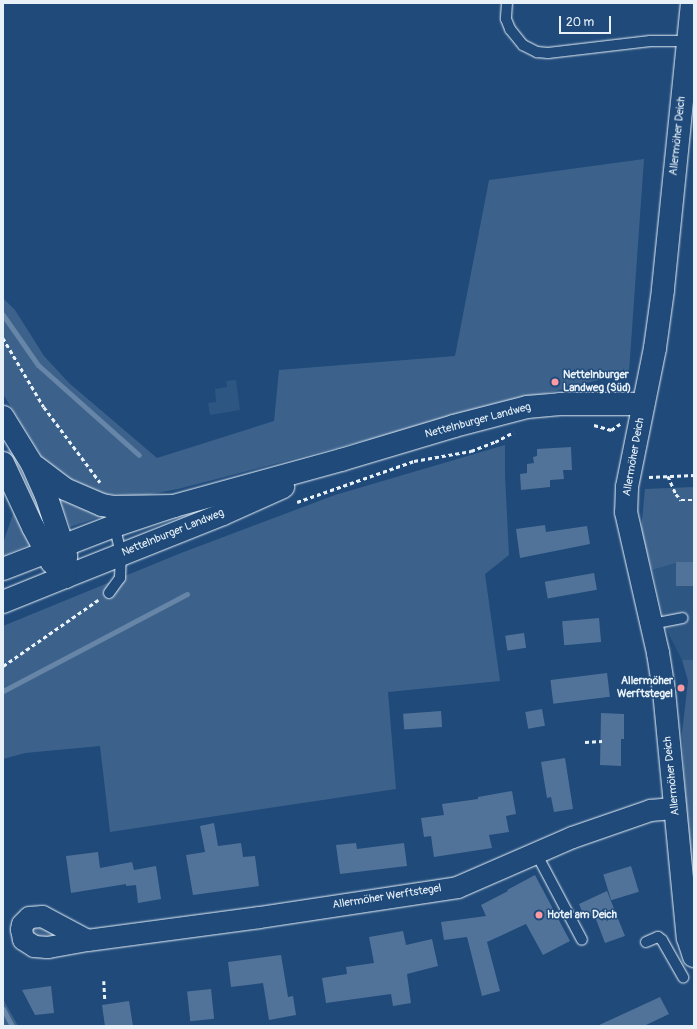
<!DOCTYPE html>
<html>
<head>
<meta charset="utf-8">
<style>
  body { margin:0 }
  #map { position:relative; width:697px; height:1029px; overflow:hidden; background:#1f4a7a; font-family:Pangolin,sans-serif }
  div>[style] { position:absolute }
  .built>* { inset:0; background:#2e5683 }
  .green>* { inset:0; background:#3c628c }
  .stream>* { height:5px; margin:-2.5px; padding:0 2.5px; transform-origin:2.5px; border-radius:2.5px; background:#6685a7 }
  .building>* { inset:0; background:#517399; transform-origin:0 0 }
  .path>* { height:2.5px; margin-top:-1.25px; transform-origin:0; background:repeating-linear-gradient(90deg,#e8f1f8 0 4px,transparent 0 7px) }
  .roads { filter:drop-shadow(0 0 1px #e8f1f8) drop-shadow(0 0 1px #e8f1f8) }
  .service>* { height:10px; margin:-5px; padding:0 5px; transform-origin:5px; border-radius:5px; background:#1f4a7a }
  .minor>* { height:21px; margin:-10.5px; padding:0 10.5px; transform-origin:10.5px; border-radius:10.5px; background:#1f4a7a }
  .tertiary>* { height:22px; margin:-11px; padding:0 11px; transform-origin:11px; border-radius:11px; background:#1f4a7a }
  .secondary>* { height:22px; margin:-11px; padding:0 11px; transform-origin:11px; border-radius:11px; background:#1f4a7a }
  .motorway>* { height:22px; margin:-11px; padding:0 11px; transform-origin:11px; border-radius:11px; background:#1f4a7a }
  .dots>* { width:11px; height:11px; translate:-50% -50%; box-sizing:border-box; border:2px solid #1f4a7a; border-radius:50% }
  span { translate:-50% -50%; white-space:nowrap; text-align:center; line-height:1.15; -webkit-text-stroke:3px #1f4a7a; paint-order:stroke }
  .street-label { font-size:11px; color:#e8f1f8 }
  .poi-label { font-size:11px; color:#e8f1f8; font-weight:700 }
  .left { translate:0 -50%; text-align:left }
  .right { translate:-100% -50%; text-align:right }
  .frame { position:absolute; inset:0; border:4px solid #e8f1f8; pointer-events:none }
  .scale { position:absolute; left:559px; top:16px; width:52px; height:18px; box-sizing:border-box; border:2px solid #e8f1f8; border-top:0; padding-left:5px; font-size:12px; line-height:14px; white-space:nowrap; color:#e8f1f8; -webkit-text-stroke:3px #1f4a7a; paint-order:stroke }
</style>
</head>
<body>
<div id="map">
  <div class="built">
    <i style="clip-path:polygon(236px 380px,240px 410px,210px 415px,208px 403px,216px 402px,215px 389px,227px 387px,226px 381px)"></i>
    <i style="clip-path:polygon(694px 562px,694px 660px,682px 660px,665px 627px,652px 570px,676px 563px)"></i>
  </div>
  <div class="green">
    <i style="clip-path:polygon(644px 159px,629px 372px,178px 489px,141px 496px,102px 494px,78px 485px,42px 458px,3px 394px,3px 298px,15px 310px,44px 356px,69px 383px,157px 458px,274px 421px,279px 370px,455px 356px,489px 180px)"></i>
    <i style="clip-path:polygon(505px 445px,505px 475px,509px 555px,485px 574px,500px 681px,388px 692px,396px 789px,110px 832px,100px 746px,25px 753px,3px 759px,3px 626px,181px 553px,335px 495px)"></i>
    <i style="clip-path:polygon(11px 448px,29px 480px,49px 535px,23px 488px,7px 450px)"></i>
    <i style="clip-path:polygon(694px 487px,694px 562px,676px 563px,652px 570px,641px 530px,645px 489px)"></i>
    <i style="clip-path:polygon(58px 496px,103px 516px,70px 527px)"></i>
    <i style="clip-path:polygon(14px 511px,31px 544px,3px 556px,3px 543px)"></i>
    <i style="clip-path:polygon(682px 660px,694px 660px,694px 908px,690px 875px,682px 733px,688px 681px)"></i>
    <i style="clip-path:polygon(36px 923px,67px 936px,31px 937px,31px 926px)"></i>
    <i style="clip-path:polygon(3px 999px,18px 1026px,3px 1026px)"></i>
  </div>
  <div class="stream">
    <i style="left:3px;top:315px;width:61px;rotate:55deg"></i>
    <i style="left:38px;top:365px;width:135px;rotate:41.7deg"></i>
    <i style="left:3px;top:691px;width:208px;rotate:-27.8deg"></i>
    <i style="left:3px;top:1009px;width:19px;rotate:62deg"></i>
  </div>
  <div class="building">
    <i style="clip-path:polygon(571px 447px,572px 470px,563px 470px,564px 479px,550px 480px,550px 487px,521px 490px,520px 474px,527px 473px,527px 464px,534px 463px,533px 457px,537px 456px,537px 449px)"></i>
    <i style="clip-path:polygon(545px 525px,546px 532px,587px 526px,590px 544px,520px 558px,516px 529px)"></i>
    <i style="left:694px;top:562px;width:24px;height:18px;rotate:90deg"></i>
    <i style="left:594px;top:573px;width:17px;height:50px;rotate:80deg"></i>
    <i style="left:599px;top:618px;width:24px;height:37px;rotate:85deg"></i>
    <i style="left:524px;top:633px;width:15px;height:19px;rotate:82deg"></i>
    <i style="left:607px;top:673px;width:24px;height:57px;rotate:83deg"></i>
    <i style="left:542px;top:709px;width:17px;height:17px;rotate:80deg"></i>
    <i style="left:441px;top:711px;width:16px;height:38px;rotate:86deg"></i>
    <i style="clip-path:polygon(601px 713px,624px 714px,624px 739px,621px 739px,621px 766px,600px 765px)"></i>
    <i style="clip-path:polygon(565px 758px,573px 809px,554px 812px,551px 797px,547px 798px,541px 762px)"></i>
    <i style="clip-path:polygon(512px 791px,516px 814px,506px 816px,509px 832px,489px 835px,492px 848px,434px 857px,431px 836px,424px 837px,421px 818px,444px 815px,442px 804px,478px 799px,478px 797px)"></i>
    <i style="clip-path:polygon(214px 823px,218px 846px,241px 843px,243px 857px,255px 856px,259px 886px,193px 895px,186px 855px,205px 852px,200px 826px)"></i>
    <i style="clip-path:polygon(356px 843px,357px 849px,404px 843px,407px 866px,340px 874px,336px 845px)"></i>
    <i style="clip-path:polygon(98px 852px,100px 868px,132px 862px,134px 870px,156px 866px,161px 899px,138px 903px,136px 885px,126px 886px,126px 884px,71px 893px,66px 856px)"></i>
    <i style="left:631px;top:866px;width:27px;height:29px;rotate:73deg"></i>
    <i style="clip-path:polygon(535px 875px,570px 941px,543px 955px,526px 924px,487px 942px,500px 991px,482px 996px,467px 937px,444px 940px,441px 922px,486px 916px,481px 905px,508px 891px,507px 890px)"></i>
    <i style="clip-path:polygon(607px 891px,625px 936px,605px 943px,594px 914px,585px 919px,579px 904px)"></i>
    <i style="clip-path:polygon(403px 931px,406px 945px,432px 939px,438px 966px,407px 974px,411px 1003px,393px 1006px,391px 994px,326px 1003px,322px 978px,347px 974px,346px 967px,374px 963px,369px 937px)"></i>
    <i style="clip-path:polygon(281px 955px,288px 997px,293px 996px,296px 1015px,269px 1020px,263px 983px,231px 987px,228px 962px)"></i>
    <i style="clip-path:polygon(51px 986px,54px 1013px,35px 1015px,22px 990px)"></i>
    <i style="left:211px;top:989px;width:30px;height:24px;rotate:84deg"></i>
    <i style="clip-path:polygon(660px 997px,669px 1014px,644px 1026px,597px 1026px)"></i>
    <i style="clip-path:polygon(129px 1001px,133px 1026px,105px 1026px,102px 1005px)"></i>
  </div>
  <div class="path">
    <i style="left:3px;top:338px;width:80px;rotate:59.3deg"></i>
    <i style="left:44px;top:407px;width:94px;rotate:53.3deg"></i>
    <i style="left:594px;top:425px;width:18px;rotate:16deg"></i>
    <i style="left:611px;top:430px;width:11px;rotate:-34deg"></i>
    <i style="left:668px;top:476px;width:20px;rotate:66deg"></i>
    <i style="left:676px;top:494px;width:8px;rotate:50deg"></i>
    <i style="left:681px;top:500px;width:13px"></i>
    <i style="left:649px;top:477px;width:45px;rotate:-2.5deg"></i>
    <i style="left:297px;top:502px;width:124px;rotate:-19.3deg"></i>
    <i style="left:414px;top:461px;width:58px;rotate:-10deg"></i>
    <i style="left:471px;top:451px;width:26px;rotate:-21deg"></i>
    <i style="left:495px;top:442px;width:21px;rotate:-28deg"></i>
    <i style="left:3px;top:666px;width:116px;rotate:-34.8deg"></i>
    <i style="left:585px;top:742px;width:17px;rotate:-3deg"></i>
    <i style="left:104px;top:981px;width:20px;rotate:87deg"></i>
  </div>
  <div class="roads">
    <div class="service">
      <i style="left:507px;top:3px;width:16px;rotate:94deg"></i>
      <i style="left:506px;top:19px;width:11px;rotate:68deg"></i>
      <i style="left:510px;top:29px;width:21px;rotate:51deg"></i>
      <i style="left:523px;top:45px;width:16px;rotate:27deg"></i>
      <i style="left:537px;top:52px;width:11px;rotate:5deg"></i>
      <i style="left:548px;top:53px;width:103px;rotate:-6.7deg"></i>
      <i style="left:650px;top:41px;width:37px"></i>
      <i style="left:109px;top:593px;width:19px;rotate:-54deg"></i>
      <i style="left:120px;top:578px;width:24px;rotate:-88deg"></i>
      <i style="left:121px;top:554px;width:32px;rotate:-103deg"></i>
      <i style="left:652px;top:624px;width:31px;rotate:-11deg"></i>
      <i style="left:536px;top:853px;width:98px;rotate:62.1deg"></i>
      <i style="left:646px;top:942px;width:13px;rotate:-23deg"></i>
      <i style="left:658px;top:937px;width:5px;rotate:37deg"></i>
      <i style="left:662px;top:940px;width:43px;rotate:60.4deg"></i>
    </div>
    <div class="minor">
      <i style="left:87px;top:940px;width:41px;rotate:170.1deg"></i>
      <i style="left:47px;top:947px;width:13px;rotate:-176deg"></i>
      <i style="left:34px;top:946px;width:13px;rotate:-148deg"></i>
      <i style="left:23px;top:939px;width:10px;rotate:-101deg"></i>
      <i style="left:21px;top:929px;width:5px;rotate:-79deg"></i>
      <i style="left:22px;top:924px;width:10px;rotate:-45deg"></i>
      <i style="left:29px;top:917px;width:13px;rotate:-4deg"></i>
      <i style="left:42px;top:916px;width:51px;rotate:28.1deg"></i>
      <i style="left:87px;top:940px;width:174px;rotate:-7.6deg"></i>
      <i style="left:259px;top:917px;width:200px;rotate:-8.6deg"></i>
      <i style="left:457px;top:887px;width:125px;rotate:-23.5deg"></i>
      <i style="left:572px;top:837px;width:83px;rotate:-19.1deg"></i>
      <i style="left:650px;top:810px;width:25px;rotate:-5deg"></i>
    </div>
    <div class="tertiary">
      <i style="left:692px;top:3px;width:288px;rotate:95.8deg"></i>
      <i style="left:663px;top:290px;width:59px;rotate:97.9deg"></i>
      <i style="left:655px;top:348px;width:142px;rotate:101.4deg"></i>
      <i style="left:627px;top:487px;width:25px;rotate:92deg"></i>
      <i style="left:626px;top:512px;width:145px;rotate:77.2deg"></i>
      <i style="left:658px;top:653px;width:38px;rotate:81deg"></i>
      <i style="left:664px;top:691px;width:248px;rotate:84.5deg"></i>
      <i style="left:688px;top:938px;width:19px;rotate:72deg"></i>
      <i style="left:3px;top:569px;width:119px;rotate:-21.2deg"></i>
      <i style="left:114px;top:526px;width:63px;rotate:-18.4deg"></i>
      <i style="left:174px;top:506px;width:173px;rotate:-15.4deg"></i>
      <i style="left:341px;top:460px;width:118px;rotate:-16.7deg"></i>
      <i style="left:454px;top:426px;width:75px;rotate:-14.6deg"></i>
      <i style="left:527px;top:407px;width:33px;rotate:-5deg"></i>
      <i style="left:560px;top:404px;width:83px"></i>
      <i style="left:65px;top:577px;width:170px;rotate:-21.7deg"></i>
      <i style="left:223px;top:514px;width:66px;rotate:-24.2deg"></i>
    </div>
    <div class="secondary">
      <i style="left:3px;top:602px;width:67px;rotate:-22deg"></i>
    </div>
    <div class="motorway">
      <i style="left:3px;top:417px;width:55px;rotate:58.3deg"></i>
      <i style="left:32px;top:464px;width:34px;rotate:66deg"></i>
      <i style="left:46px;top:495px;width:64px;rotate:71.8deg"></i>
      <i style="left:66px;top:556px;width:21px;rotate:93deg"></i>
      <i style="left:3px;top:463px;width:71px;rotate:64.9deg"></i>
      <i style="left:33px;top:527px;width:40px;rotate:62deg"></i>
      <i style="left:52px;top:562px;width:20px;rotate:49deg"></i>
      <i style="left:36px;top:467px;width:36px;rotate:37deg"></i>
      <i style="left:65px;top:489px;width:40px;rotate:23.4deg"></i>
      <i style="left:102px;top:505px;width:11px;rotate:10deg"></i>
      <i style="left:113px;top:507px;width:61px;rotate:-0.9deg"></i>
    </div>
  </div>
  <div class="dots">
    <i style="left:555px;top:382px;background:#ff9aa2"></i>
    <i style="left:681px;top:688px;background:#ff9aa2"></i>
    <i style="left:539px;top:915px;background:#ff9aa2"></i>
  </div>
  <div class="street-label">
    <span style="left:678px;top:136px;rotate:-84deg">Allermöher Deich</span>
    <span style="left:478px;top:421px;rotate:-15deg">Nettelnburger Landweg</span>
    <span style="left:634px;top:457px;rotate:-80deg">Allermöher Deich</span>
    <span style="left:173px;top:533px;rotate:-22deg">Nettelnburger Landweg</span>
    <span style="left:672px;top:776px;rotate:-96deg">Allermöher Deich</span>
    <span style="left:387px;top:897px;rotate:-9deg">Allermöher Werftstegel</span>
  </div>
  <div class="poi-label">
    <span class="left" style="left:563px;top:382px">Nettelnburger<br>Landweg (Süd)</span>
    <span class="right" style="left:673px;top:688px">Allermöher<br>Werftstegel</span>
    <span class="left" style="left:547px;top:915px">Hotel am Deich</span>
  </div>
  <div class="frame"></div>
  <div class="scale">20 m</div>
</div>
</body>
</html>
